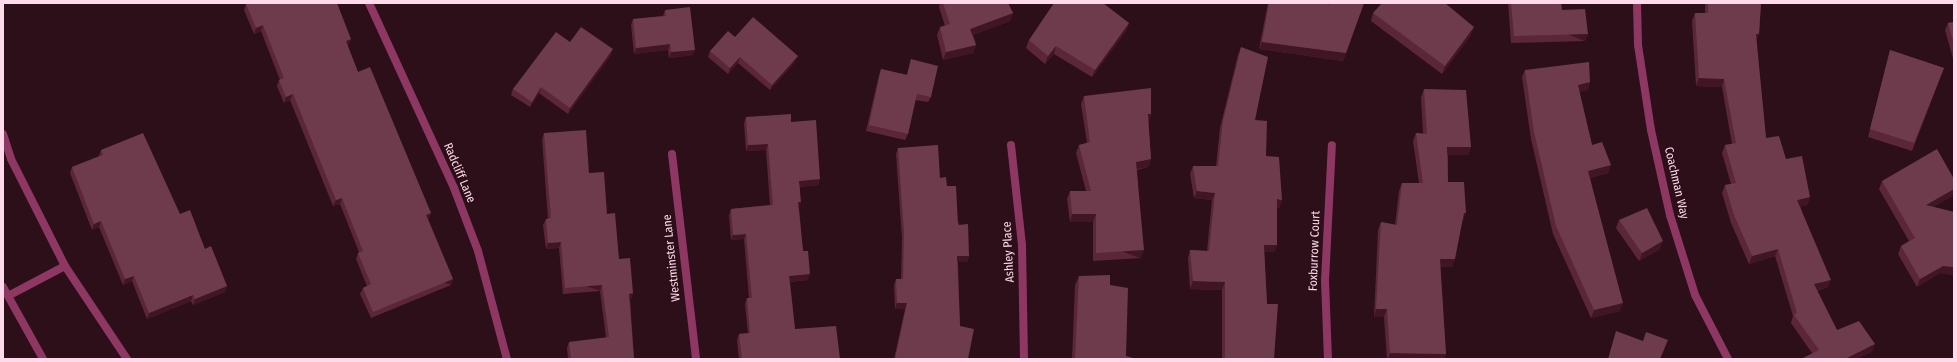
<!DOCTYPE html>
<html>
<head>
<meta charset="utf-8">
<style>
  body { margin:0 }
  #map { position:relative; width:1957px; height:362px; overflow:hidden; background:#2c0f19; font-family:"Fira Sans Condensed",sans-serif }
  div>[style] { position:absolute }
  .minor>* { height:8px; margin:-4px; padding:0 4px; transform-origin:4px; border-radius:4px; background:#8e3762 }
  .tertiary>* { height:8px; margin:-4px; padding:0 4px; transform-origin:4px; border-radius:4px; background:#8e3762 }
  .wall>* { inset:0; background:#5b2738 }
  .shaded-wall>* { inset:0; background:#411624; transform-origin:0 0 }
  .building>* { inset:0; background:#6d3b4b }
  span { translate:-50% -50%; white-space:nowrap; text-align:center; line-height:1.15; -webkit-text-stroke:3.5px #2c0f19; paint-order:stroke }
  .street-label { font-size:12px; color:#ffdaea }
  .frame { position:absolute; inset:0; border:4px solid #ffdaea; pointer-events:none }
</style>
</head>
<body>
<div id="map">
  <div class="minor">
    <i style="left:369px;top:3px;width:204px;rotate:65.3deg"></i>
    <i style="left:454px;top:188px;width:67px;rotate:69.1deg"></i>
    <i style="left:478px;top:251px;width:112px;rotate:75deg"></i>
    <i style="left:1637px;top:3px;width:42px;rotate:88.6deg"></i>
    <i style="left:1638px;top:45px;width:86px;rotate:81.3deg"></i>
    <i style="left:1651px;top:130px;width:87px;rotate:77.4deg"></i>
    <i style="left:1670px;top:215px;width:84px;rotate:72.6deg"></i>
    <i style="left:1695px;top:295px;width:72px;rotate:62.7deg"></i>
    <i style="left:3px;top:134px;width:26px;rotate:72deg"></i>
    <i style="left:11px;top:159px;width:120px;rotate:63.2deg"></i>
    <i style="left:65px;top:266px;width:112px;rotate:56.3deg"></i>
    <i style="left:1011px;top:145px;width:101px;rotate:83.7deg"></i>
    <i style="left:1022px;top:245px;width:114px;rotate:89deg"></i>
    <i style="left:672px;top:154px;width:206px;rotate:83.3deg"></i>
    <i style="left:8px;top:296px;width:64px;rotate:-27.8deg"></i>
    <i style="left:1328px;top:359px;width:78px;rotate:-92.2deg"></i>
    <i style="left:1325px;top:281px;width:136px;rotate:-87.1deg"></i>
  </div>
  <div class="tertiary">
    <i style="left:3px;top:287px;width:82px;rotate:60.9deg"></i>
  </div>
  <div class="wall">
    <i style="clip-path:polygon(940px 3px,1008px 3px,1013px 13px,1010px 21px,973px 35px,976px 45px,973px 53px,943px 60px,937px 35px,940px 27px,945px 26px,939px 7px)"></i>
    <i style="clip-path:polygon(1268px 3px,1324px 3px,1328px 4px,1329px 3px,1364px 3px,1343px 61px,1259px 49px)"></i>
    <i style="clip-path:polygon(1508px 3px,1561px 3px,1562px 10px,1588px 34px,1585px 41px,1511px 43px)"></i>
    <i style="clip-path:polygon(1705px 3px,1761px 3px,1759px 34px,1756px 41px,1766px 138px,1786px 159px,1810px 197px,1807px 205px,1800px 206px,1828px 287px,1817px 291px,1837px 330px,1872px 352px,1812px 353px,1791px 323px,1793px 316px,1775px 256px,1749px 264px,1731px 223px,1722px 193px,1725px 185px,1731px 184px,1722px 153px,1725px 145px,1732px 144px,1722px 87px,1696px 86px,1692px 21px,1695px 13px,1705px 13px)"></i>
    <i style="clip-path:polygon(246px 4px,351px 39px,348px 45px,347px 45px,358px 72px,431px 213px,429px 218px,428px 219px,453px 279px,451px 285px,371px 318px,360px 294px,363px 288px,367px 286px,356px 259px,358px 253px,359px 252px,340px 204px,333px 206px,290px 100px,284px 103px,277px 86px,279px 80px,280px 80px,261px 31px,254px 34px,244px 10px)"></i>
    <i style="clip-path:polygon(665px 10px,693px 55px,669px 58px,668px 50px,634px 54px,631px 25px,633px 19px,663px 16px)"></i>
    <i style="clip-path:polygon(1373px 13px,1471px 35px,1442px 74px,1371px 21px)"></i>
    <i style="clip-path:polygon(1954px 22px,1954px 62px,1945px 30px,1948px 23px)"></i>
    <i style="clip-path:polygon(1129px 23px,1126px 31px,1092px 77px,1054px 54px,1045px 64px,1026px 48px,1029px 40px)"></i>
    <i style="clip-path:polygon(735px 37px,795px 62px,770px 90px,738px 63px,728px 74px,708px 57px,710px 51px)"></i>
    <i style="clip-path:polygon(570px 42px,611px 55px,568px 114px,539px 93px,530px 107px,511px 95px,513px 89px)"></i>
    <i style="clip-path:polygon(1241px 47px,1255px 120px,1266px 156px,1282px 200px,1279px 208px,1277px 207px,1277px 245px,1274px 252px,1264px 252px,1267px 304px,1274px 359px,1222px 359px,1222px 290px,1190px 289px,1188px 258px,1190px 250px,1207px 251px,1212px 200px,1194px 198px,1190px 174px,1193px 166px,1216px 166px,1220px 128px,1238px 55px)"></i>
    <i style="clip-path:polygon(1890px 50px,1944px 68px,1912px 151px,1868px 137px,1888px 58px)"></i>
    <i style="clip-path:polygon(911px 59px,931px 97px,928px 102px,915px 100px,908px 134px,905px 140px,866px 131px,879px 75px,881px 69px,907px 75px)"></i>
    <i style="clip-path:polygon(1525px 70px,1590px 82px,1588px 90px,1579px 92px,1592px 145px,1611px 165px,1608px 173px,1590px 178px,1620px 311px,1591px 318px,1553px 234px,1531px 139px,1522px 77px)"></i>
    <i style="clip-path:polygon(1424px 89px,1471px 147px,1468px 155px,1448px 155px,1448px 182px,1463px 221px,1462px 221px,1452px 267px,1440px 267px,1446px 354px,1444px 359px,1387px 359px,1384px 317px,1374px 317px,1378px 230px,1381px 222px,1395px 225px,1399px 191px,1402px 183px,1419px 183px,1413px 141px,1416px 133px,1423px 134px,1421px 97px)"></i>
    <i style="clip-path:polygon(1084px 96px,1151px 114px,1148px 122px,1151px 159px,1148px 167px,1137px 170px,1141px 258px,1093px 261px,1093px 222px,1070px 222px,1067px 199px,1070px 191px,1086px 191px,1076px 153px,1079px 145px,1087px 143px,1081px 104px)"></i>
    <i style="clip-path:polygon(746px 117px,791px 122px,820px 179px,818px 185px,800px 187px,799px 208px,803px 251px,808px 280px,790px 282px,795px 329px,840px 359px,739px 359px,737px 340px,739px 334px,748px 333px,745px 304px,747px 298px,749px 298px,744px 239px,731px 240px,729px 215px,731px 209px,770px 205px,766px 150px,746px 151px,744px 123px)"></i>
    <i style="clip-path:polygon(544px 133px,589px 173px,607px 214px,619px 259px,633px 293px,631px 299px,630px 299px,634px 359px,568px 359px,567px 348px,569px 342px,606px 338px,600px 291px,563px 294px,559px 248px,546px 249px,543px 225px,546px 219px,548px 219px,542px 139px)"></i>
    <i style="clip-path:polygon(898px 148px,940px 178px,947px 186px,969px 256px,967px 262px,958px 262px,960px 326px,968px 359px,894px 359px,905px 309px,895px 309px,894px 285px,896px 279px,901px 279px,902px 238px,896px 154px)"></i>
    <i style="clip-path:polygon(101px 150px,180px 214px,205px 249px,227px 286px,225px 292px,193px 305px,191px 301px,147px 319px,132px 281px,123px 285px,99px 227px,92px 230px,70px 173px,72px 167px,99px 156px)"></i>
    <i style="clip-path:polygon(1954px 179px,1954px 195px,1933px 207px,1954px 212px,1954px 275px,1940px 273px,1917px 287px,1898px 254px,1901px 246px,1909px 241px,1879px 189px,1882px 181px)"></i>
    <i style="clip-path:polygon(1619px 220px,1660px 249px,1639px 261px,1616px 228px)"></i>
    <i style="clip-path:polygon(1079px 276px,1110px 285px,1126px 356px,1133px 359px,1072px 359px,1075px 285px)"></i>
  </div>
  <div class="shaded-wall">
    <i style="clip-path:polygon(1013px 13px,1010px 21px,968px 37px,970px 29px)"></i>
    <i style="clip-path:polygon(1129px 23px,1126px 31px,1092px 77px,1095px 70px)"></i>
    <i style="clip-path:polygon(263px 25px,261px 31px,254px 34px,256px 28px)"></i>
    <i style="clip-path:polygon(1474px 27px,1471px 35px,1442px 74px,1445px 66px)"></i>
    <i style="left:1588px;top:34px;width:8px;height:74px;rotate:113deg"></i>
    <i style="clip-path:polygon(1756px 34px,1759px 34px,1756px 42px)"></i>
    <i style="clip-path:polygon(351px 39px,348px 45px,344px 47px,346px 41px)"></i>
    <i style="clip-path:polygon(1262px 42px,1346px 53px,1343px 61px,1259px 49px)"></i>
    <i style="clip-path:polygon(670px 44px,668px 50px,634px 54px,636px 48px)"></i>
    <i style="clip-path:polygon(976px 45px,973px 53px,943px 60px,946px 52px)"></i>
    <i style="clip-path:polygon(1056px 46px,1054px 54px,1045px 64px,1048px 56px)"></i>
    <i style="clip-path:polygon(613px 49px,611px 55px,568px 114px,570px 108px)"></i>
    <i style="clip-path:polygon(695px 50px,693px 55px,669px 58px,671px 52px)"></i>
    <i style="clip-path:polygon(798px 56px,795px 62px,770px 90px,772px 85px)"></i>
    <i style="clip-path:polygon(740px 57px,738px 63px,728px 74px,730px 68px)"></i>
    <i style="clip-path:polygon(1699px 78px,1724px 79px,1722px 87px,1696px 86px)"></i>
    <i style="clip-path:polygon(1590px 82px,1588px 90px,1575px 93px,1578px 85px)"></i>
    <i style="clip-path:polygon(541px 87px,539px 93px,530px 107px,532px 102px)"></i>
    <i style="clip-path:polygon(293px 94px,290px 100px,284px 103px,286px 97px)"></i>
    <i style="clip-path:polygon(1148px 114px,1151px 114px,1149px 122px,1145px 122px)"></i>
    <i style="clip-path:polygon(768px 144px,766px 150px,746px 151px,748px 145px)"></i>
    <i style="clip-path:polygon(1447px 147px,1471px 147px,1468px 155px,1445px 155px)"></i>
    <i style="clip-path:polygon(1151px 159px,1148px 167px,1133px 170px,1136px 162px)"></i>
    <i style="clip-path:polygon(1611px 165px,1608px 173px,1585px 179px,1588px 171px)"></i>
    <i style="clip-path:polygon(820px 179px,818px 185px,797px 187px,799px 181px)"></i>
    <i style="clip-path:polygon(1954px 189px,1954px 195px,1923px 213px,1926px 205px)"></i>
    <i style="clip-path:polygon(1197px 191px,1215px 193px,1212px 200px,1194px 198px)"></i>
    <i style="clip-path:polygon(1810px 197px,1807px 205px,1794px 208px,1797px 200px)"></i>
    <i style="clip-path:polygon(342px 198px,340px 204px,333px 206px,336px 200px)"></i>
    <i style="clip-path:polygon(1277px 199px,1282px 200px,1279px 208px,1274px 207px)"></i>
    <i style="clip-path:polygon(798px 202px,801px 202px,799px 208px,796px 208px)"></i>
    <i style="clip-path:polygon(431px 213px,429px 218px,424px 220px,426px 215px)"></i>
    <i style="clip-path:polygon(1464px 213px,1466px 213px,1463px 221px,1461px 220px)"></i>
    <i style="clip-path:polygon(1072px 214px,1096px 214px,1093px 222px,1070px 222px)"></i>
    <i style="clip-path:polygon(101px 221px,99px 227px,92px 230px,94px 224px)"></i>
    <i style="clip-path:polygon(746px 234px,744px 239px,731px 240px,733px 235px)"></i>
    <i style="clip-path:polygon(1663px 241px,1660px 249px,1639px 261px,1642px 253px)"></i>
    <i style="clip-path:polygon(561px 242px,559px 248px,546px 249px,548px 243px)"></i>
    <i style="clip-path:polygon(1264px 245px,1277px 245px,1274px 252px,1261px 252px)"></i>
    <i style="clip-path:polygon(1778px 249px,1775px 256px,1749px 264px,1752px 256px)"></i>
    <i style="left:1144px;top:250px;width:9px;height:48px;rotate:111deg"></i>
    <i style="clip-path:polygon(957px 256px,969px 256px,967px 262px,955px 262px)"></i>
    <i style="clip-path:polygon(1440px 259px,1455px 259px,1452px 267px,1437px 267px)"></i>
    <i style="clip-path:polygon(1943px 266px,1954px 267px,1954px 275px,1940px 273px,1917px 287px,1920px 279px)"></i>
    <i style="clip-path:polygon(810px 274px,808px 280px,787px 282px,789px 276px)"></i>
    <i style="clip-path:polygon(134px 276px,132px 281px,123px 285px,125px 279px)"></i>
    <i style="left:453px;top:279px;width:6px;height:87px;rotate:108deg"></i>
    <i style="clip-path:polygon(1831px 280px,1828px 287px,1811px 292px,1814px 284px)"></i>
    <i style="clip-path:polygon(1193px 281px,1225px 282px,1222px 290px,1190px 289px)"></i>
    <i style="left:602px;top:285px;width:6px;height:37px;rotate:108deg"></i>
    <i style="clip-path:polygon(227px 286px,225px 292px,193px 305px,195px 299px)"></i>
    <i style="clip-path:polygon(633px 293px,631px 299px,627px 300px,629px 294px)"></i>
    <i style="clip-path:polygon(193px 295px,191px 301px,147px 319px,149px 313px)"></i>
    <i style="clip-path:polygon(897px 303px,907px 303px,905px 309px,895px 309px)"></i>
    <i style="clip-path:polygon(1623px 303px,1620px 311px,1591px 318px,1594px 310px)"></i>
    <i style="clip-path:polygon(1376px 309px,1387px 309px,1384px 317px,1374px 317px)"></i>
    <i style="clip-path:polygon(1875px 344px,1872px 352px,1857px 359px,1845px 359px)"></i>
    <i style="clip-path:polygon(1390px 353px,1446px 354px,1444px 359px,1388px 359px)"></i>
  </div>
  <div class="building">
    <i style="clip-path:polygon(249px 3px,337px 3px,351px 39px,346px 41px,358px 72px,370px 67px,431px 213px,426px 215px,453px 279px,373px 312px,363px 288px,371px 284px,358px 253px,363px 251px,342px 198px,336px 200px,293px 94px,286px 97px,279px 80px,284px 78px,263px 25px,256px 28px,246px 4px)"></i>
    <i style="clip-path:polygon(943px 3px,1008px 3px,1013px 13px,970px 29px,976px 45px,946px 52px,940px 27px,950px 24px)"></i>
    <i style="clip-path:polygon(1054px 3px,1103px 3px,1129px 23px,1095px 70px,1056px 46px,1048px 56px,1029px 40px)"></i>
    <i style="clip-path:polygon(1269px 3px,1324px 3px,1329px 5px,1329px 3px,1364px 3px,1346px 53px,1262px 42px)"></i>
    <i style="clip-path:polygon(1382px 3px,1445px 3px,1474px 27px,1445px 66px,1373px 13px)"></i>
    <i style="clip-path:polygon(1511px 3px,1561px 3px,1562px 10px,1585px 9px,1588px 34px,1514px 36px)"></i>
    <i style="clip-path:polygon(1708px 3px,1761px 3px,1759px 34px,1756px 34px,1766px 138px,1779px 136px,1786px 159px,1802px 156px,1810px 197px,1797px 200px,1831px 280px,1814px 284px,1837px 330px,1859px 321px,1875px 344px,1845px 359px,1801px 359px,1819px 350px,1794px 315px,1797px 313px,1778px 249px,1752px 256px,1734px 215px,1725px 185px,1736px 183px,1725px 145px,1736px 143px,1724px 79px,1699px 78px,1695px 13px,1708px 13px)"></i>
    <i style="clip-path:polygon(690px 7px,695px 50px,671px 52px,670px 44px,636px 48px,633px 19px,666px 16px,665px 10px)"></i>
    <i style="clip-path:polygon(753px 17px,798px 56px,772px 85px,740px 57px,730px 68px,710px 51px,728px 31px,735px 37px)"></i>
    <i style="clip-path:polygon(1954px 22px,1954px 44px,1948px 23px)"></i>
    <i style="clip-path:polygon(581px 27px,613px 49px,570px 108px,541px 87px,532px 102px,513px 89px,556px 32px,570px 42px)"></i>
    <i style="clip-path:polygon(1241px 47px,1268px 57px,1255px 120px,1267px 121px,1266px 156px,1279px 157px,1282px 200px,1277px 199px,1277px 245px,1264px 245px,1267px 304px,1278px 304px,1274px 359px,1225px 359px,1225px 282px,1193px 281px,1190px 250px,1209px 251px,1215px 193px,1197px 191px,1193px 166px,1218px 166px,1223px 121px)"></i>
    <i style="clip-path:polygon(1890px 50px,1944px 68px,1914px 143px,1870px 129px)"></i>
    <i style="clip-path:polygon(911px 59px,938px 66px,931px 97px,917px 94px,908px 134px,869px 125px,881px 69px,907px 75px)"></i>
    <i style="clip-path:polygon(1589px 62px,1590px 82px,1578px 85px,1592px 145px,1602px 142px,1611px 165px,1588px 171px,1623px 303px,1594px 310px,1556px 226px,1534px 132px,1525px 70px)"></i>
    <i style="clip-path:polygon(1151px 88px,1151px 114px,1148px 114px,1151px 159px,1136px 162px,1144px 250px,1096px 253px,1096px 214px,1072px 214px,1070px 191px,1091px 191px,1079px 145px,1090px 142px,1084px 96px)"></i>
    <i style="clip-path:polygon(1424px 89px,1466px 90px,1471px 147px,1447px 147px,1448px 182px,1464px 182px,1466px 213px,1464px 213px,1455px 259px,1440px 259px,1446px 354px,1390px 353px,1387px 309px,1376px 309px,1381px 222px,1397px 225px,1402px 183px,1423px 183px,1416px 133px,1427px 134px)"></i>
    <i style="clip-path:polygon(791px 114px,791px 122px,816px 120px,820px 179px,799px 181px,801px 202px,798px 202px,803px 251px,808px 251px,810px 274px,789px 276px,795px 329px,836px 326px,840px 359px,742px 359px,739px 334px,750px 333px,747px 298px,752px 298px,746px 234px,733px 235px,731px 209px,773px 205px,768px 144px,748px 145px,746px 117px)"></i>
    <i style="clip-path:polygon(586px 130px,589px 173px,604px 172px,607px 214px,615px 213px,619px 259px,630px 258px,633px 293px,629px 294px,634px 359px,571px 359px,569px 342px,609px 337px,602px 285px,565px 288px,561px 242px,548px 243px,546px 219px,551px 218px,544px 133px)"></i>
    <i style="clip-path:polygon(143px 133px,180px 214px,190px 210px,205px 249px,211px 246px,227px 286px,195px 299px,193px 295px,149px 313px,134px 276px,125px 279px,101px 221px,94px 224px,72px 167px,103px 155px,101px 150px)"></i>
    <i style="clip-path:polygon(938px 145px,940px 178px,946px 177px,947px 186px,956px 186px,958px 225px,968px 224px,969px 256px,957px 256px,960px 326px,974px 329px,968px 359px,895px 359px,907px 303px,897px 303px,896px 279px,903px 279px,904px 232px,898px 148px)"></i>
    <i style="clip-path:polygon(1937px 149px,1954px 179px,1954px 189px,1926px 205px,1954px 212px,1954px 267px,1943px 266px,1920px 279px,1901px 246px,1915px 238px,1882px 181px)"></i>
    <i style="clip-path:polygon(1647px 208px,1663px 241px,1642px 253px,1619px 220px)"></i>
    <i style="clip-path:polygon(1110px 275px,1110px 285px,1128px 288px,1126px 356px,1133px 358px,1133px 359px,1075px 359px,1079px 276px)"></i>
    <i style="clip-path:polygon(1616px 331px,1643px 341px,1646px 332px,1668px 340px,1660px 359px,1608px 359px)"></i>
  </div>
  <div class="street-label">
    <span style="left:459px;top:173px;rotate:67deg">Radcliff Lane</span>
    <span style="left:1676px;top:183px;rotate:77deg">Coachman Way</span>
    <span style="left:1315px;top:251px;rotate:-88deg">Foxburrow Court</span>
    <span style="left:1009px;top:252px;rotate:-93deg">Ashley Place</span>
    <span style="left:672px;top:258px;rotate:-96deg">Westminster Lane</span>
  </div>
  <div class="frame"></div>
</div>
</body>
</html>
